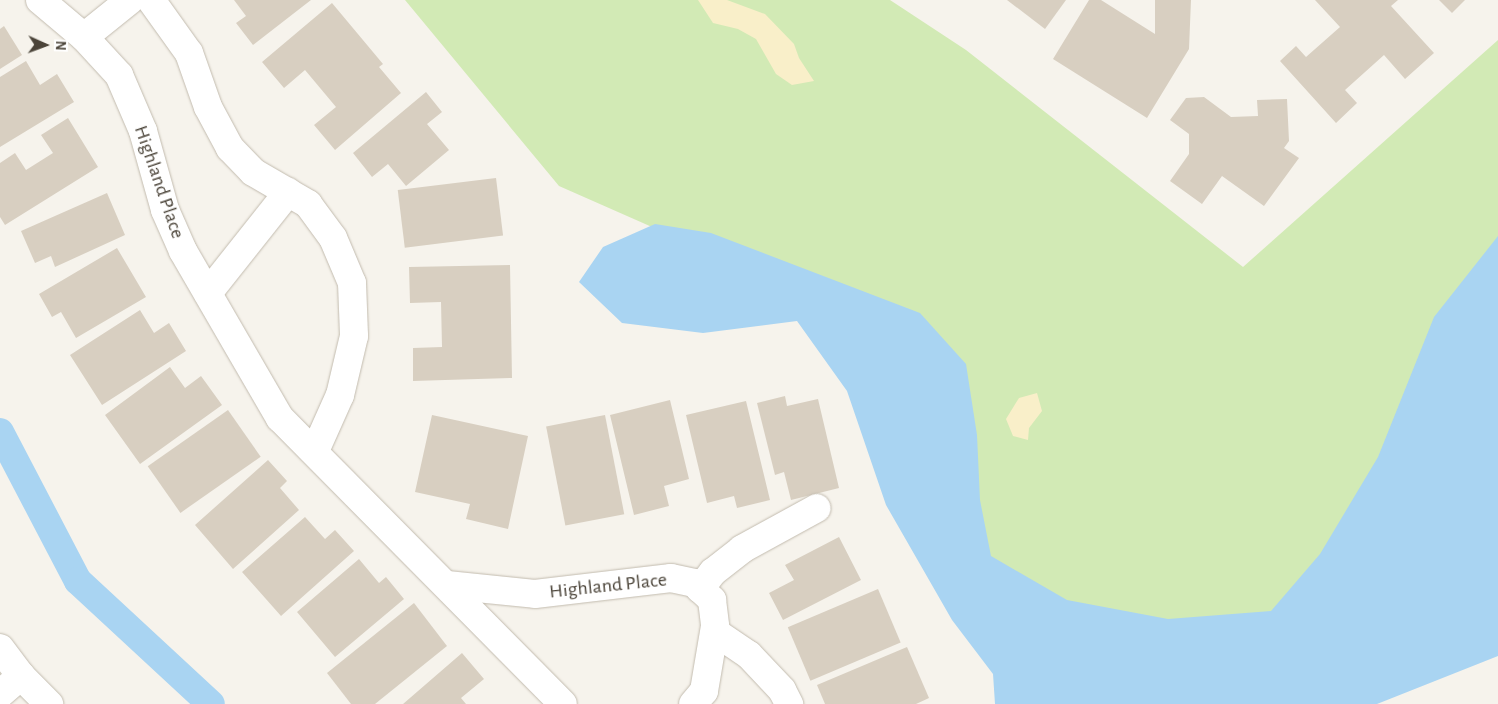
<!DOCTYPE html>
<html>
<head>
<meta charset="utf-8">
<style>
  body { margin:0 }
  #map { position:relative; width:1498px; height:704px; overflow:hidden; background:#f6f3ec; font-family:"Alegreya Sans",sans-serif }
  div>[style] { position:absolute }
  .green>* { inset:0; background:#d2eab5 }
  .sand>* { inset:0; background:#f9efc9 }
  .water>* { inset:0; background:#a9d4f2 }
  .canal>* { height:28px; margin:-14px; padding:0 14px; transform-origin:14px; border-radius:14px; background:#a9d4f2 }
  .building>* { inset:0; background:#d8cfc1; transform-origin:0 0 }
  .roads { filter:drop-shadow(0 0 1px #c2bbae) drop-shadow(0 0 1px #c2bbae) }
  .minor>* { height:28px; margin:-14px; padding:0 14px; transform-origin:14px; border-radius:14px; background:#fff }
  span { translate:-50% -50%; white-space:nowrap; text-align:center; line-height:1.15; -webkit-text-stroke:4.5px #fff; paint-order:stroke }
  .street-label { font-size:20px; color:#4b4439 }
  .north { position:absolute; left:20px; top:20px; width:50px; height:50px; -webkit-text-stroke:4px #fff; paint-order:stroke; rotate:92deg; font-size:14px; font-weight:700; line-height:20px; text-align:center; color:#4b4439 }
  .north::after { content:''; display:block; margin:auto; width:18px; height:22px; background:#4b4439; clip-path:polygon(50% 0,100% 100%,50% 72%,0 100%) }
</style>
</head>
<body>
<div id="map">
  <div class="green">
    <i style="clip-path:polygon(405px 0,890px 0,966px 50px,1243px 267px,1498px 40px,1498px 324px,1321px 694px,1026px 626px,804px 294px,559px 186px)"></i>
  </div>
  <div class="sand">
    <i style="clip-path:polygon(698px 0,727px 0,765px 14px,794px 44px,799px 58px,814px 81px,792px 85px,776px 74px,756px 39px,738px 29px,713px 23px)"></i>
    <i style="clip-path:polygon(1037px 393px,1042px 411px,1029px 428px,1028px 440px,1013px 436px,1006px 419px,1019px 398px)"></i>
  </div>
  <div class="water">
    <i style="clip-path:polygon(655px 224px,711px 233px,920px 313px,966px 364px,977px 435px,980px 500px,991px 556px,1067px 600px,1168px 619px,1271px 611px,1320px 554px,1378px 457px,1434px 317px,1498px 236px,1498px 656px,1377px 704px,995px 704px,993px 674px,952px 620px,886px 505px,847px 391px,797px 321px,703px 333px,622px 323px,579px 282px,603px 247px)"></i>
  </div>
  <div class="canal">
    <i style="left:0;top:432px;width:168px;rotate:62.4deg"></i>
    <i style="left:78px;top:581px;width:181px;rotate:42.8deg"></i>
  </div>
  <div class="building">
    <i style="clip-path:polygon(234px 0,311px 0,253px 45px,236px 23px,246px 16px)"></i>
    <i style="clip-path:polygon(1007px 0,1066px 0,1045px 29px)"></i>
    <i style="clip-path:polygon(1089px 0,1101px 0,1155px 34px,1155px 0,1191px 0,1189px 49px,1147px 118px,1053px 59px)"></i>
    <i style="clip-path:polygon(1315px 0,1398px 0,1391px 6px,1434px 53px,1405px 79px,1384px 55px,1345px 90px,1357px 103px,1336px 123px,1280px 61px,1296px 46px,1306px 57px,1340px 27px)"></i>
    <i style="clip-path:polygon(1439px 0,1465px 0,1452px 13px)"></i>
    <i style="clip-path:polygon(332px 3px,383px 64px,379px 67px,401px 93px,335px 150px,314px 125px,336px 107px,305px 70px,284px 88px,262px 62px)"></i>
    <i style="clip-path:polygon(4px 26px,22px 55px,0 69px,0 29px)"></i>
    <i style="clip-path:polygon(26px 61px,40px 85px,57px 74px,74px 102px,0 147px,0 77px)"></i>
    <i style="clip-path:polygon(426px 92px,442px 112px,427px 124px,449px 150px,406px 186px,388px 164px,372px 177px,353px 153px)"></i>
    <i style="clip-path:polygon(1204px 97px,1231px 117px,1258px 116px,1257px 100px,1287px 99px,1289px 141px,1284px 148px,1299px 158px,1264px 206px,1222px 176px,1202px 204px,1170px 181px,1189px 154px,1189px 134px,1170px 120px,1186px 98px)"></i>
    <i style="clip-path:polygon(68px 118px,98px 167px,5px 225px,0 217px,0 163px,15px 153px,26px 170px,53px 153px,41px 135px)"></i>
    <i style="left:496px;top:178px;width:58px;height:99px;rotate:83deg"></i>
    <i style="clip-path:polygon(107px 193px,125px 235px,55px 267px,51px 256px,35px 263px,21px 231px)"></i>
    <i style="clip-path:polygon(117px 248px,146px 297px,76px 338px,61px 312px,52px 317px,39px 294px)"></i>
    <i style="clip-path:polygon(510px 265px,512px 378px,413px 381px,413px 348px,442px 347px,441px 302px,410px 303px,409px 267px)"></i>
    <i style="clip-path:polygon(140px 310px,154px 333px,169px 323px,186px 351px,102px 405px,70px 355px)"></i>
    <i style="clip-path:polygon(170px 367px,185px 388px,201px 376px,222px 405px,140px 464px,105px 415px)"></i>
    <i style="clip-path:polygon(785px 396px,787px 406px,818px 399px,839px 488px,791px 500px,784px 472px,775px 475px,757px 403px)"></i>
    <i style="clip-path:polygon(670px 400px,689px 479px,664px 486px,669px 506px,634px 515px,610px 415px)"></i>
    <i style="clip-path:polygon(746px 401px,770px 500px,737px 508px,734px 496px,707px 503px,686px 415px)"></i>
    <i style="left:228px;top:410px;width:57px;height:98px;rotate:55deg"></i>
    <i style="clip-path:polygon(432px 415px,528px 436px,508px 529px,466px 519px,470px 504px,415px 492px)"></i>
    <i style="left:605px;top:415px;width:101px;height:60px;rotate:79deg"></i>
    <i style="clip-path:polygon(268px 460px,287px 481px,280px 488px,299px 510px,233px 569px,195px 525px)"></i>
    <i style="clip-path:polygon(305px 517px,325px 539px,335px 530px,354px 551px,281px 616px,242px 572px)"></i>
    <i style="clip-path:polygon(839px 537px,861px 580px,783px 620px,769px 593px,794px 580px,785px 565px)"></i>
    <i style="clip-path:polygon(359px 559px,379px 583px,386px 577px,404px 599px,335px 657px,297px 612px)"></i>
    <i style="left:878px;top:589px;width:58px;height:98px;rotate:67deg"></i>
    <i style="clip-path:polygon(414px 603px,447px 646px,375px 704px,351px 704px,327px 673px)"></i>
    <i style="clip-path:polygon(907px 647px,929px 698px,916px 704px,825px 704px,817px 685px)"></i>
    <i style="clip-path:polygon(462px 653px,484px 679px,461px 698px,466px 704px,403px 704px)"></i>
  </div>
  <div class="roads">
    <div class="minor">
      <i style="left:40px;top:0;width:57px;rotate:40.1deg"></i>
      <i style="left:84px;top:37px;width:52px;rotate:47.4deg"></i>
      <i style="left:119px;top:75px;width:61px;rotate:66.8deg"></i>
      <i style="left:143px;top:131px;width:82px;rotate:74.4deg"></i>
      <i style="left:165px;top:210px;width:45px;rotate:66.3deg"></i>
      <i style="left:183px;top:251px;width:193px;rotate:59.9deg"></i>
      <i style="left:280px;top:418px;width:402px;rotate:45.3deg"></i>
      <i style="left:151px;top:0;width:65px;rotate:54.4deg"></i>
      <i style="left:189px;top:53px;width:57px;rotate:70.6deg"></i>
      <i style="left:208px;top:107px;width:47px;rotate:61.8deg"></i>
      <i style="left:230px;top:148px;width:33px;rotate:46deg"></i>
      <i style="left:253px;top:172px;width:64px;rotate:30.2deg"></i>
      <i style="left:308px;top:204px;width:42px;rotate:53.7deg"></i>
      <i style="left:333px;top:238px;width:49px;rotate:67.1deg"></i>
      <i style="left:352px;top:283px;width:53px;rotate:87.8deg"></i>
      <i style="left:354px;top:336px;width:61px;rotate:103.3deg"></i>
      <i style="left:340px;top:395px;width:61px;rotate:114.1deg"></i>
      <i style="left:84px;top:37px;width:59px;rotate:-38.8deg"></i>
      <i style="left:208px;top:293px;width:129px;rotate:-51.6deg"></i>
      <i style="left:447px;top:585px;width:88px;rotate:5.8deg"></i>
      <i style="left:535px;top:594px;width:137px;rotate:-6.7deg"></i>
      <i style="left:671px;top:578px;width:24px;rotate:12deg"></i>
      <i style="left:694px;top:583px;width:25px;rotate:43deg"></i>
      <i style="left:712px;top:600px;width:26px;rotate:83deg"></i>
      <i style="left:715px;top:626px;width:66px;rotate:99.6deg"></i>
      <i style="left:704px;top:691px;width:17px;rotate:130deg"></i>
      <i style="left:700px;top:589px;width:21px;rotate:-53deg"></i>
      <i style="left:713px;top:572px;width:37px;rotate:-38deg"></i>
      <i style="left:742px;top:549px;width:85px;rotate:-28.7deg"></i>
      <i style="left:715px;top:632px;width:41px;rotate:34.1deg"></i>
      <i style="left:749px;top:655px;width:48px;rotate:46.7deg"></i>
      <i style="left:782px;top:690px;width:16px;rotate:63deg"></i>
      <i style="left:0;top:648px;width:35px;rotate:53deg"></i>
      <i style="left:21px;top:676px;width:40px;rotate:45deg"></i>
      <i style="left:0;top:694px;width:28px;rotate:-41deg"></i>
    </div>
  </div>
  <div class="street-label">
    <span style="left:159px;top:182px;rotate:71deg">Highland Place</span>
    <span style="left:608px;top:586px;rotate:-6deg">Highland Place</span>
  </div>
  <div class="north">N</div>
</div>
</body>
</html>
